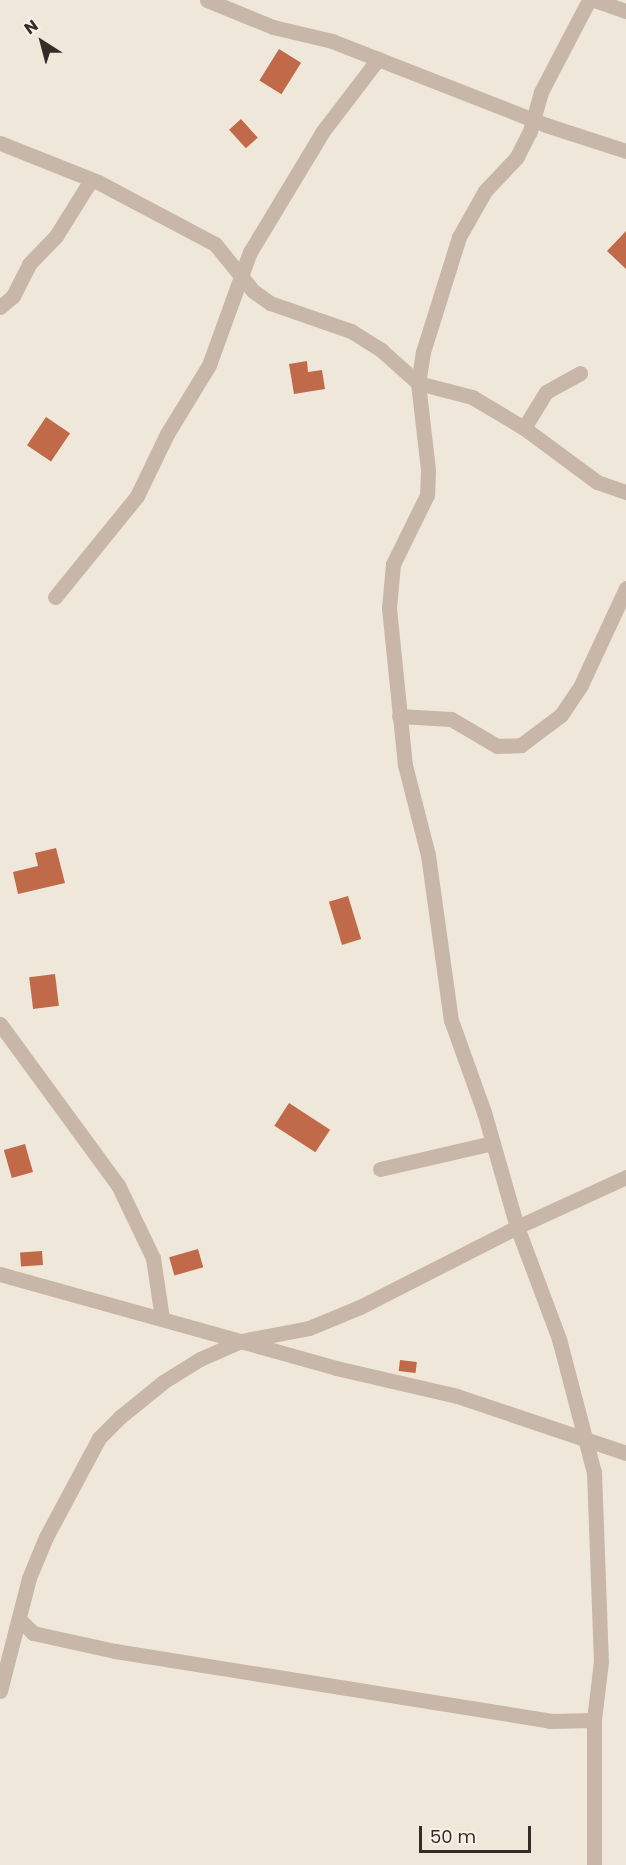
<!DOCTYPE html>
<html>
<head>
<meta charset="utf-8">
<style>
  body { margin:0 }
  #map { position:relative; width:626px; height:1865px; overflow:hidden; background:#f0e7db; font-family:Poppins,sans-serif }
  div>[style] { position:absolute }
  .building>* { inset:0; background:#c06a4a; transform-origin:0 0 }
  .minor>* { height:15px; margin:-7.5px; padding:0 7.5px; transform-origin:7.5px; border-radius:7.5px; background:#c8b7a8 }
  span { translate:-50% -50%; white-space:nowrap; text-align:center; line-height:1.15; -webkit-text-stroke:6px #f8f1e7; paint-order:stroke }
  .north { position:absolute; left:12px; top:12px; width:60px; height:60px; -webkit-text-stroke:4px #f8f1e7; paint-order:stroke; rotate:324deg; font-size:16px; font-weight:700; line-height:24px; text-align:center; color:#352c28 }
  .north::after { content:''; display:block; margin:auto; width:21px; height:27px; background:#352c28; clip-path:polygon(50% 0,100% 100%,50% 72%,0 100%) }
  .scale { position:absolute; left:419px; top:1826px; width:112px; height:27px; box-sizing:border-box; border:3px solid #352c28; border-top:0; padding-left:8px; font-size:18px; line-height:21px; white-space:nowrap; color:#352c28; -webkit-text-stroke:4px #f8f1e7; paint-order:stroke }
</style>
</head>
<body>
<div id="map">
  <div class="building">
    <i style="left:279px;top:49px;width:26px;height:37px;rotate:32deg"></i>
    <i style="left:241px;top:119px;width:25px;height:16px;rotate:48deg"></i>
    <i style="clip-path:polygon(626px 231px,626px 269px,607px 251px)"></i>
    <i style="clip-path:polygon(307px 361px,308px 372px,322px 370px,325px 389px,294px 394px,289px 364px)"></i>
    <i style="left:46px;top:417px;width:29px;height:34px;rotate:34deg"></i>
    <i style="clip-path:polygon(56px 848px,65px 883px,18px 894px,13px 872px,38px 866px,35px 853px)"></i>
    <i style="left:348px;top:896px;width:45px;height:20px;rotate:73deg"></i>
    <i style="left:55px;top:974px;width:32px;height:26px;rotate:83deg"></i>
    <i style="left:289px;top:1103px;width:49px;height:27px;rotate:33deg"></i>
    <i style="left:25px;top:1144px;width:29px;height:22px;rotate:74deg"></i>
    <i style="left:198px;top:1249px;width:19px;height:30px;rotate:74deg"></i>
    <i style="left:42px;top:1251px;width:14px;height:22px;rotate:86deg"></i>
    <i style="left:400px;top:1360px;width:17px;height:11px;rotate:7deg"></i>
  </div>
  <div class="minor">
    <i style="left:207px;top:0;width:71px;rotate:22.2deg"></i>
    <i style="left:273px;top:27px;width:61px;rotate:13.3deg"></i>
    <i style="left:332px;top:41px;width:230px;rotate:21.4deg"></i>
    <i style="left:546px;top:125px;width:84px;rotate:18deg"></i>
    <i style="left:589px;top:0;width:104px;rotate:117.6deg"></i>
    <i style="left:541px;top:92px;width:41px;rotate:105.8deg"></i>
    <i style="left:530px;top:131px;width:29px;rotate:117deg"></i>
    <i style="left:517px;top:157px;width:47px;rotate:133.3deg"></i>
    <i style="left:485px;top:191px;width:53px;rotate:119.5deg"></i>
    <i style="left:459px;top:237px;width:121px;rotate:107.4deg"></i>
    <i style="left:423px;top:352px;width:31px;rotate:99deg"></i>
    <i style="left:418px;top:383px;width:88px;rotate:83.4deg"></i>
    <i style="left:428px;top:470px;width:25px;rotate:92deg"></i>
    <i style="left:427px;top:495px;width:77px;rotate:116.2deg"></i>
    <i style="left:393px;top:564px;width:44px;rotate:95.2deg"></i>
    <i style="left:389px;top:608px;width:158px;rotate:84.2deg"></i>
    <i style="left:405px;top:765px;width:93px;rotate:75.7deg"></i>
    <i style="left:428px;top:855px;width:167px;rotate:82.1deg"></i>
    <i style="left:451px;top:1020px;width:98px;rotate:70.3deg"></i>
    <i style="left:484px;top:1112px;width:120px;rotate:74deg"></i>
    <i style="left:517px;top:1227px;width:120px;rotate:69.4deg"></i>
    <i style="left:559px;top:1339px;width:138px;rotate:75.3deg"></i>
    <i style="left:594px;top:1472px;width:189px;rotate:87.9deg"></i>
    <i style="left:601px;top:1661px;width:59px;rotate:96.8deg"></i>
    <i style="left:594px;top:1720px;width:145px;rotate:90deg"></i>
    <i style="left:594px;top:0;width:34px;rotate:19deg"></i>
    <i style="left:0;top:143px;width:105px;rotate:21.7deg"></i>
    <i style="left:98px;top:182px;width:132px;rotate:27.9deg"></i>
    <i style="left:215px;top:244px;width:60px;rotate:51deg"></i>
    <i style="left:253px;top:291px;width:21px;rotate:35deg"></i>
    <i style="left:270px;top:303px;width:86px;rotate:19.1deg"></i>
    <i style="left:351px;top:331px;width:36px;rotate:32deg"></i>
    <i style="left:381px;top:350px;width:50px;rotate:41.7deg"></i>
    <i style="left:418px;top:383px;width:56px;rotate:14.5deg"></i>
    <i style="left:472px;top:397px;width:61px;rotate:30.8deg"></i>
    <i style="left:524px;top:428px;width:91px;rotate:36.5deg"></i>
    <i style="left:597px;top:482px;width:31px;rotate:19deg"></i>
    <i style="left:0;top:307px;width:17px;rotate:-40deg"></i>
    <i style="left:13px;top:296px;width:36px;rotate:-63deg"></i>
    <i style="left:29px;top:264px;width:39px;rotate:-46deg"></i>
    <i style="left:56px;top:236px;width:66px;rotate:-58deg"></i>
    <i style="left:524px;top:428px;width:42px;rotate:-58.6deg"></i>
    <i style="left:546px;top:392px;width:39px;rotate:-29deg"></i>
    <i style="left:55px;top:597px;width:130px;rotate:-50.9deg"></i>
    <i style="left:137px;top:496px;width:69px;rotate:-64.2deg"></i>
    <i style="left:167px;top:434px;width:81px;rotate:-58.7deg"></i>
    <i style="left:209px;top:365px;width:120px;rotate:-70.1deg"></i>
    <i style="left:250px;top:252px;width:141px;rotate:-58.9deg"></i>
    <i style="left:323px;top:131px;width:91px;rotate:-52.6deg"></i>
    <i style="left:399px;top:716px;width:52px;rotate:3.3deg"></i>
    <i style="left:451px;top:719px;width:53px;rotate:30.4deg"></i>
    <i style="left:497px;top:746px;width:24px;rotate:-2deg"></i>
    <i style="left:521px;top:745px;width:50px;rotate:-36.9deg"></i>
    <i style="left:561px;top:715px;width:36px;rotate:-56deg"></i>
    <i style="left:581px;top:685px;width:107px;rotate:-65.1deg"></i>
    <i style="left:0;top:1024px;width:200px;rotate:53.8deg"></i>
    <i style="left:118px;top:1185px;width:81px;rotate:64.4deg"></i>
    <i style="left:153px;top:1258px;width:61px;rotate:81.5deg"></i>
    <i style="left:380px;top:1169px;width:116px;rotate:-13deg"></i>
    <i style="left:0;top:1274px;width:349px;rotate:15.6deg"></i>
    <i style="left:336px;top:1368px;width:124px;rotate:13deg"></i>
    <i style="left:457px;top:1396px;width:178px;rotate:18.6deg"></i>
    <i style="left:19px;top:1619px;width:20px;rotate:45deg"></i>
    <i style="left:33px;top:1633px;width:84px;rotate:12.4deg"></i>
    <i style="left:115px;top:1651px;width:441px;rotate:9.1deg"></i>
    <i style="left:550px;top:1721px;width:44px;rotate:-1.3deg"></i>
    <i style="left:0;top:1691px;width:117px;rotate:-75.6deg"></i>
    <i style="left:29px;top:1578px;width:44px;rotate:-67.5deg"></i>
    <i style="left:46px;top:1537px;width:112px;rotate:-61.8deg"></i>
    <i style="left:99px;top:1438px;width:30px;rotate:-45deg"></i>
    <i style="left:120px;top:1417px;width:55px;rotate:-39.1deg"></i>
    <i style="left:163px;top:1382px;width:44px;rotate:-31.9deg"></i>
    <i style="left:200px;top:1359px;width:45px;rotate:-23.7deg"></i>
    <i style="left:241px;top:1341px;width:69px;rotate:-10.8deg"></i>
    <i style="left:309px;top:1328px;width:55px;rotate:-22.4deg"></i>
    <i style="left:360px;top:1307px;width:176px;rotate:-27deg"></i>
    <i style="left:517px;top:1227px;width:120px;rotate:-24.6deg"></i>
  </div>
  <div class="north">N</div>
  <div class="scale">50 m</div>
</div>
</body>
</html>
